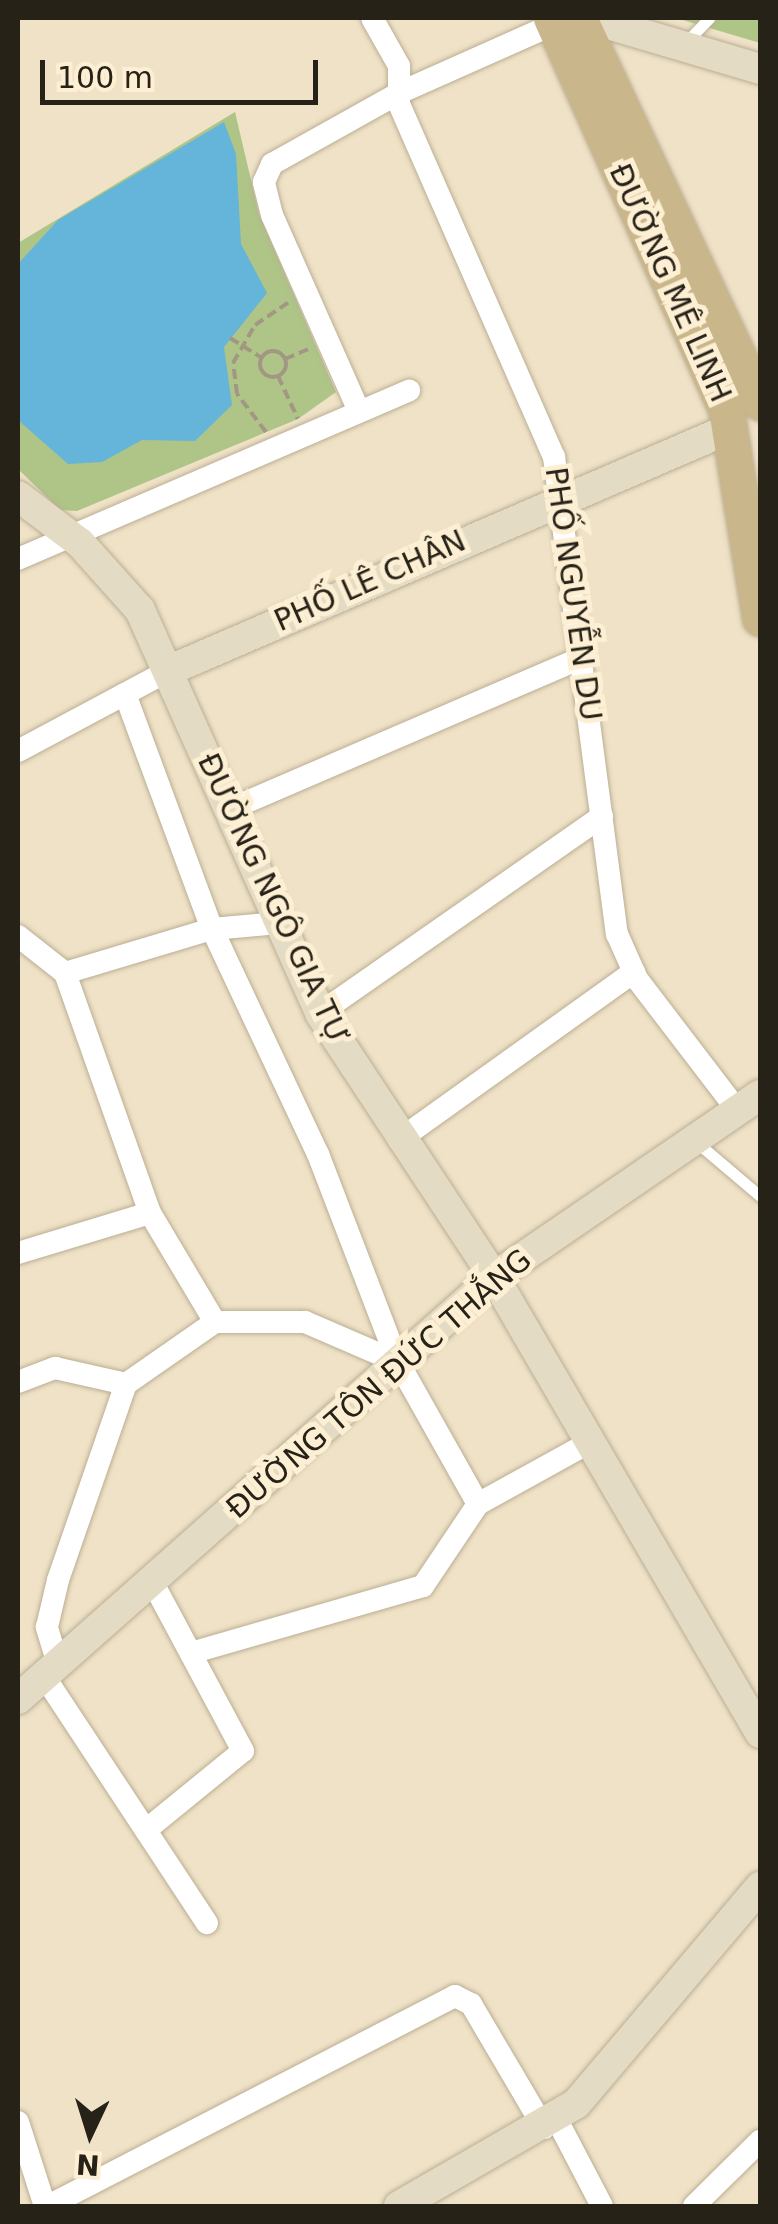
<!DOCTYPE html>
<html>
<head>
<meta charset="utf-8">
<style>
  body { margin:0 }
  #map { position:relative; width:778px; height:2224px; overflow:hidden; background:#efe2c6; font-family:"DejaVu Sans",sans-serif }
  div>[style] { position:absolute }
  .green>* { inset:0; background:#aec587 }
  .water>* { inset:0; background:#65b4da }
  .path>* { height:4px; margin-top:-2px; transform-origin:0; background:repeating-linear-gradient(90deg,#a19782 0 10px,transparent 0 15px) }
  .path>.ring { margin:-2px; padding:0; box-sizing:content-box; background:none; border:4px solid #a19782; border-radius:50% }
  .roads { filter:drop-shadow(0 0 2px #bbae94) drop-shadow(0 0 2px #bbae94) }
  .lane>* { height:11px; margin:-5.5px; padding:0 5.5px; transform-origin:5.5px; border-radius:5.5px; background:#fff }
  .street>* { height:22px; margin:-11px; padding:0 11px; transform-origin:11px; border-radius:11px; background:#fff }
  .secondary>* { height:30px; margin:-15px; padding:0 15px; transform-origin:15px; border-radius:15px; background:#e4dbc5 }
  .primary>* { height:35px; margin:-17.5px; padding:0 17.5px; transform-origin:17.5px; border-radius:17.5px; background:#cab68b }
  span { translate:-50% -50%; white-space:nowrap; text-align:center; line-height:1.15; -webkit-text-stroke:10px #fdefd3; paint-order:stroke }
  .street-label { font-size:30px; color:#272218 }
  .frame { position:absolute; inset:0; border:20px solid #272218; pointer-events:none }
  .north { position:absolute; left:40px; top:2084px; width:100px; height:100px; -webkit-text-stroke:8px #fdefd3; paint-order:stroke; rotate:184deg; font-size:28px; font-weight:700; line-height:40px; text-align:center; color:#272218 }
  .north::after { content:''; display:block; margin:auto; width:35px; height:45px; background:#272218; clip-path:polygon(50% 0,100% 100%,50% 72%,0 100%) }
  .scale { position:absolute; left:40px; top:60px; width:278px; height:45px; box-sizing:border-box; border:5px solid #272218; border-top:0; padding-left:12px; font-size:30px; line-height:35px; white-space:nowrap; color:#272218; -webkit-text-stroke:8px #fdefd3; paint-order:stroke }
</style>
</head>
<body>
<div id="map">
  <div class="green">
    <i style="clip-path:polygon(676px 18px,760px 18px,760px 43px)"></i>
    <i style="clip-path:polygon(235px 112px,259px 214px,336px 392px,298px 419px,77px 511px,60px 510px,18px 469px,18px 243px)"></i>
  </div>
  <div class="water">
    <i style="clip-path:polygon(224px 122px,236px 154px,241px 244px,267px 293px,224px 347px,232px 405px,195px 441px,142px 440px,102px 462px,68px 464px,18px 420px,18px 264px,58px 220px)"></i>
  </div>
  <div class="path">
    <i style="left:230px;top:338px;width:38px;rotate:32deg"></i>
    <i class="ring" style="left:260px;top:351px;width:22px;height:22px"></i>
    <i style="left:285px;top:359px;width:25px;rotate:-23deg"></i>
    <i style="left:278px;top:376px;width:47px;rotate:65.1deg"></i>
    <i style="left:266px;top:432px;width:48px;rotate:-127.3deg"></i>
    <i style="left:237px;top:394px;width:31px;rotate:-97deg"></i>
    <i style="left:233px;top:363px;width:44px;rotate:-59.9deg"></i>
    <i style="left:255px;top:325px;width:40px;rotate:-34deg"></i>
  </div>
  <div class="roads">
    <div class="lane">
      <i style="left:686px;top:42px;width:33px;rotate:-46deg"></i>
      <i style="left:694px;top:1140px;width:87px;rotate:40.3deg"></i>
    </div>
    <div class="street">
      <i style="left:372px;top:18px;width:55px;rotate:60.6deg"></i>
      <i style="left:399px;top:66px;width:38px;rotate:90deg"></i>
      <i style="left:399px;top:104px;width:386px;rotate:66.3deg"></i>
      <i style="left:554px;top:457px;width:481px;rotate:82.5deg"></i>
      <i style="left:617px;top:934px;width:49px;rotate:66deg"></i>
      <i style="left:637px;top:979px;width:166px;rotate:52.6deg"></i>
      <i style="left:358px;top:409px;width:212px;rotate:-113.9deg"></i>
      <i style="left:272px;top:215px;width:34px;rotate:-104deg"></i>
      <i style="left:264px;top:182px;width:20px;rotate:-66deg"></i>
      <i style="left:272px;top:164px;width:145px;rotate:-29.2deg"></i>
      <i style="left:399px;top:93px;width:170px;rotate:-24deg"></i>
      <i style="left:18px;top:559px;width:426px;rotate:-23.3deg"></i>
      <i style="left:125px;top:694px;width:251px;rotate:69.7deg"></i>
      <i style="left:212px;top:929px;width:249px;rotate:64.8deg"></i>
      <i style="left:318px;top:1154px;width:223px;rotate:69deg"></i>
      <i style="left:398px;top:1362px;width:163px;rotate:60.6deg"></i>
      <i style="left:478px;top:1504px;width:130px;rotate:-28.9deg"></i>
      <i style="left:18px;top:751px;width:172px;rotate:-28.1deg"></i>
      <i style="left:228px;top:810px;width:387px;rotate:-23.3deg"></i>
      <i style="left:18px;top:936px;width:60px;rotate:38.2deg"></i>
      <i style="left:65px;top:973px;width:255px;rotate:70.5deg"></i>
      <i style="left:150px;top:1213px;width:127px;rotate:59.2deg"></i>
      <i style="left:215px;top:1322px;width:90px"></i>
      <i style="left:305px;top:1322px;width:101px;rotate:23.3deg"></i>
      <i style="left:65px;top:973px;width:153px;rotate:-16.7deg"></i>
      <i style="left:212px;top:929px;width:67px;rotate:-5.1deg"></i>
      <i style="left:320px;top:1013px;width:344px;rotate:-34.9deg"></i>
      <i style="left:399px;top:1140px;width:289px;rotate:-35.6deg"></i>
      <i style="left:18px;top:1253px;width:138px;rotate:-16.9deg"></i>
      <i style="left:18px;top:1382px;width:40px;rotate:-21deg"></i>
      <i style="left:55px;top:1368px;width:73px;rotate:12.7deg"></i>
      <i style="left:191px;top:1653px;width:241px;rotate:-16.1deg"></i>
      <i style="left:423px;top:1586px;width:99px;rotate:-56.1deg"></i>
      <i style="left:58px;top:1664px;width:39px;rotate:-107deg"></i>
      <i style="left:47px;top:1627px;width:48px;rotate:-76.8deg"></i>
      <i style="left:58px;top:1580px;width:207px;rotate:-70.9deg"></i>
      <i style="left:126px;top:1384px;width:108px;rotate:-34.9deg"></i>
      <i style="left:44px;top:1676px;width:296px;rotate:56.6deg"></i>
      <i style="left:146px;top:1830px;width:125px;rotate:-39.2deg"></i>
      <i style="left:243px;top:1751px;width:193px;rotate:-118.2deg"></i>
      <i style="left:557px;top:2120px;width:97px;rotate:62.4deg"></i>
      <i style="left:18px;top:2122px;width:88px;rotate:72.2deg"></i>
      <i style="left:48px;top:2206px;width:458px;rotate:-27.3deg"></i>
      <i style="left:455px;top:1996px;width:18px;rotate:27deg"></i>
      <i style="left:471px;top:2004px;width:144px;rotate:59.5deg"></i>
      <i style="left:694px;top:2206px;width:93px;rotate:-44.6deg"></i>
    </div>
    <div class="secondary">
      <i style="left:588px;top:18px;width:179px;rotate:16.5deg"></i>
      <i style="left:18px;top:496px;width:78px;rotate:37.2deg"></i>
      <i style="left:80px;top:543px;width:90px;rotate:48.2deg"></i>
      <i style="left:140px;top:610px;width:441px;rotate:65.9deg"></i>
      <i style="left:320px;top:1013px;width:316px;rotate:56.6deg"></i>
      <i style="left:494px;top:1277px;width:528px;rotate:59.74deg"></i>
      <i style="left:170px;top:670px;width:611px;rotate:-23.33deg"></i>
      <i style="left:18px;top:1699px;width:636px;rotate:-41.56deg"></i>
      <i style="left:494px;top:1277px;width:322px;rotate:-34.4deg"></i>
      <i style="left:399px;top:2206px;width:204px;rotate:-30deg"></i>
      <i style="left:576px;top:2104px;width:285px;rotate:-49.7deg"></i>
    </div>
    <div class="primary">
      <i style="left:551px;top:18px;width:428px;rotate:65.9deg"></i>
      <i style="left:726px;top:409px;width:212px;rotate:80.8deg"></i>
      <i style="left:579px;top:18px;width:425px;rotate:64.8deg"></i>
    </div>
  </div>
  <div class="street-label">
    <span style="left:670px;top:283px;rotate:66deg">ĐƯỜNG MÊ LINH</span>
    <span style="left:370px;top:581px;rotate:-24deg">PHỐ LÊ CHÂN</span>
    <span style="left:573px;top:594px;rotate:82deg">PHỐ NGUYỄN DU</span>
    <span style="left:273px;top:899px;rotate:65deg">ĐƯỜNG NGÔ GIA TỰ</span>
    <span style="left:379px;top:1384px;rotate:-41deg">ĐƯỜNG TÔN ĐỨC THẮNG</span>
  </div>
  <div class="frame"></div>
  <div class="north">N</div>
  <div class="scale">100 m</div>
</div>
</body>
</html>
